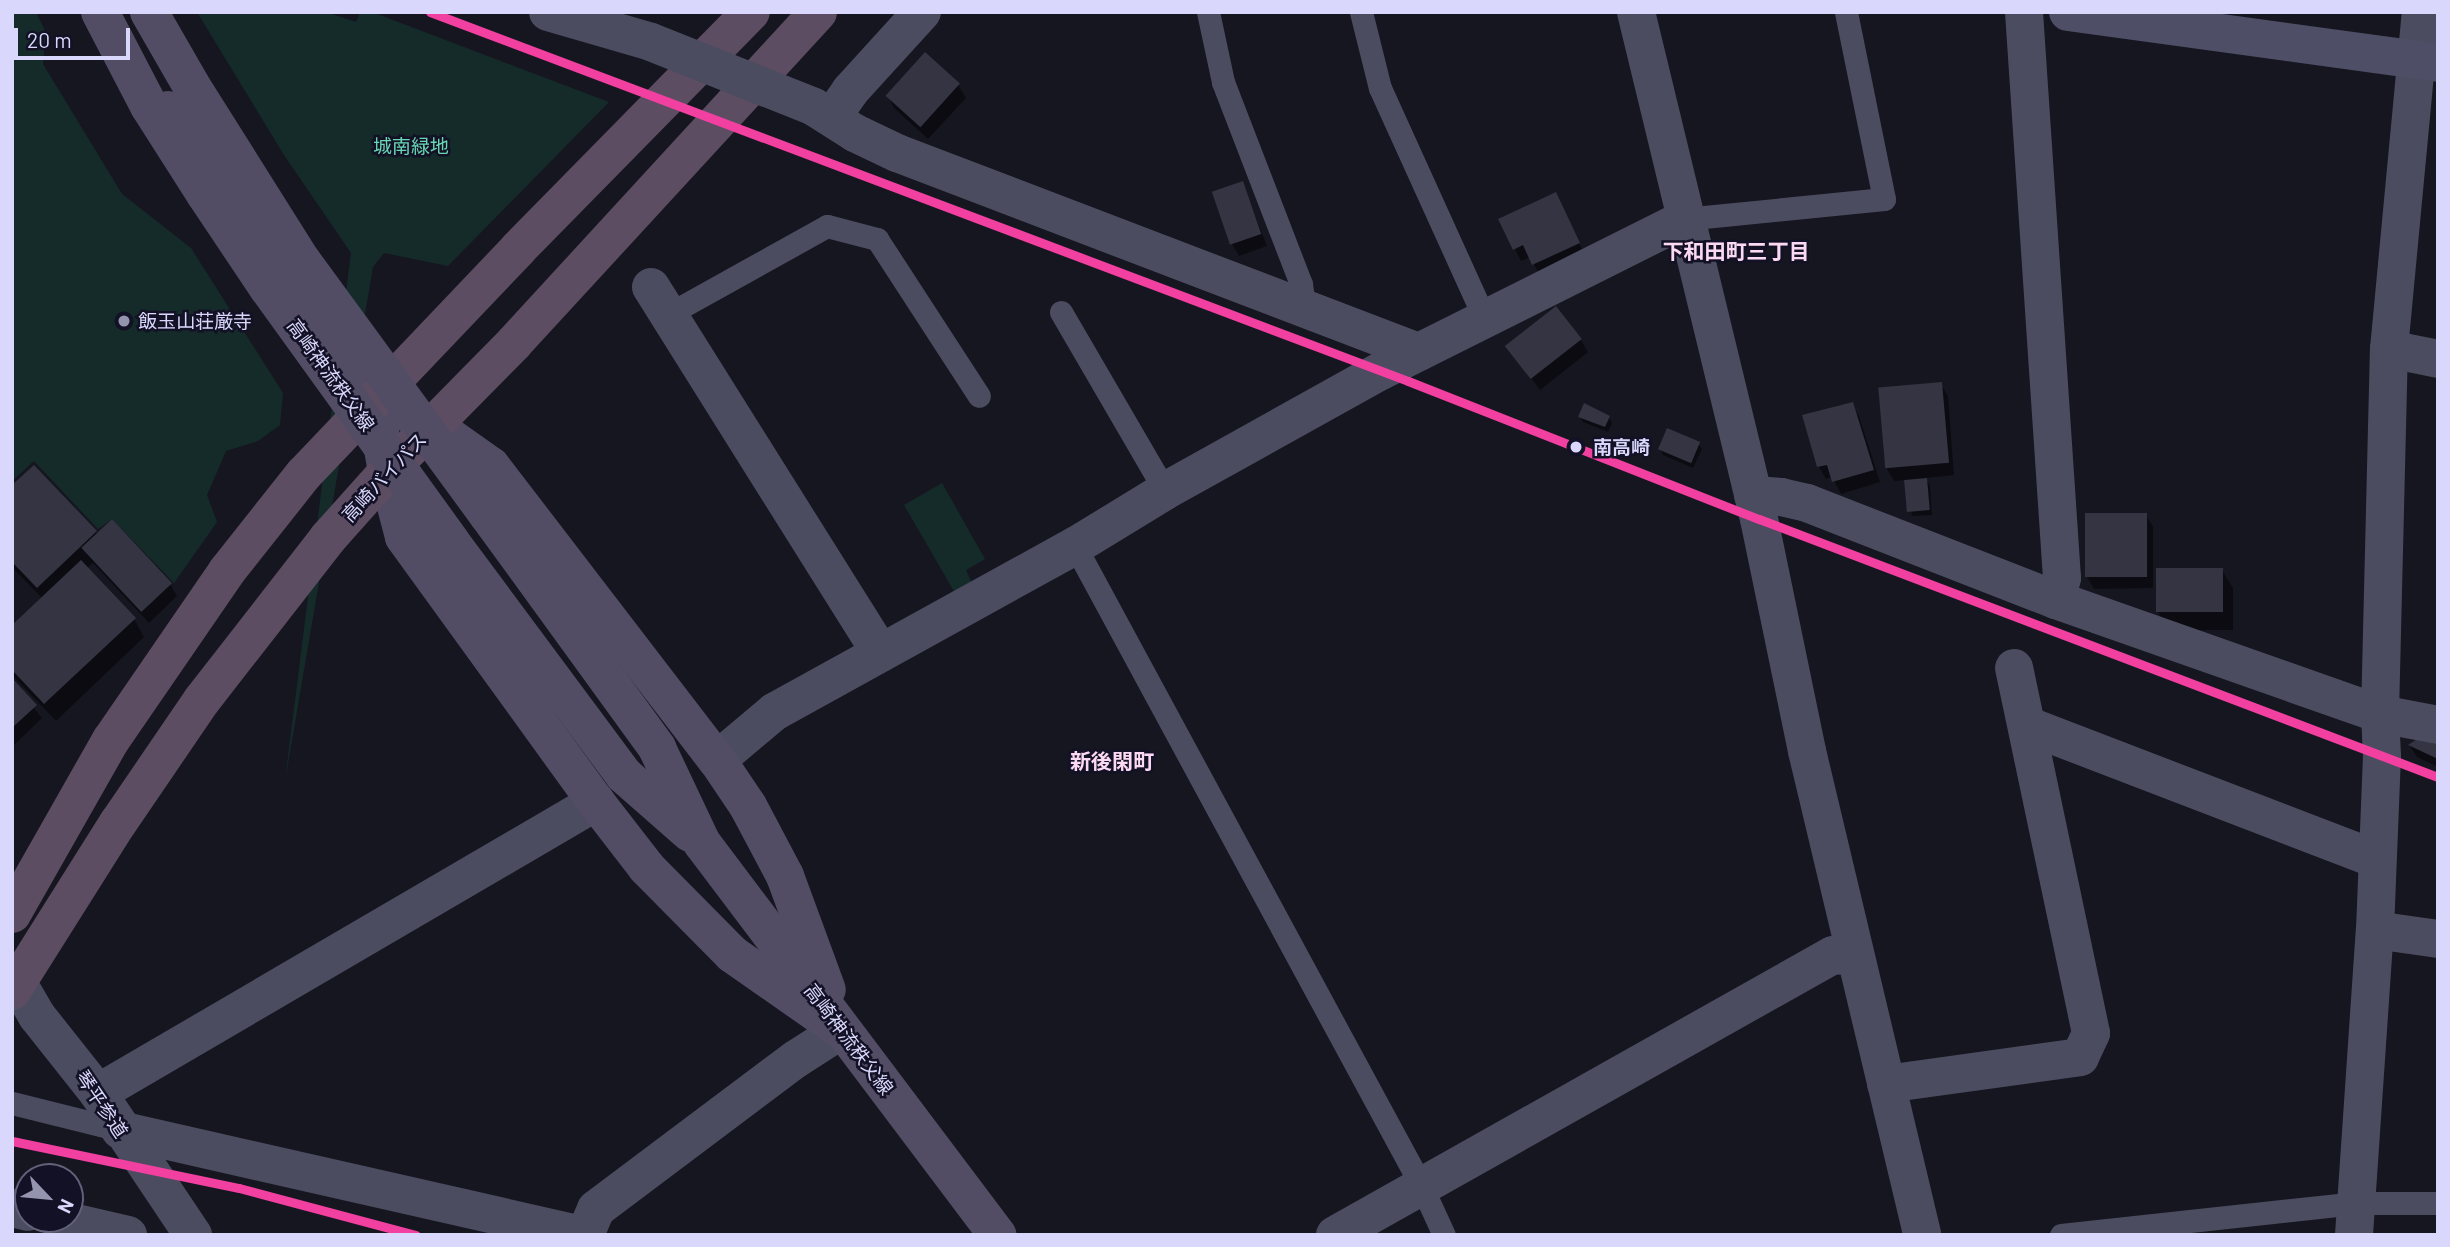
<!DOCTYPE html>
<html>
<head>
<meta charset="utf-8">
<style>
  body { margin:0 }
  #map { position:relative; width:2450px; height:1247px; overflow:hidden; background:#161620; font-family:Barlow,"Noto Sans JP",sans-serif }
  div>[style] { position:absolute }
  .green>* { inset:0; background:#142b2a }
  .shadow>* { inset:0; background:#0007 }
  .building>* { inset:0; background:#343442; transform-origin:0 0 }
  .lane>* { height:23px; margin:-11.5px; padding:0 11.5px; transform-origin:11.5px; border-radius:11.5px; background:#4b4c60 }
  .street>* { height:38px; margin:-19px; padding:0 19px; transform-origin:19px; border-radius:19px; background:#4b4c60 }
  .secondary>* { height:38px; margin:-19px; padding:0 19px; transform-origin:19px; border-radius:19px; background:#4e4f66 }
  .primary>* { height:38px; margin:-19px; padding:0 19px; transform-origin:19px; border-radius:19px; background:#524d64 }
  .highway>* { height:38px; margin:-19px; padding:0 19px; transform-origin:19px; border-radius:19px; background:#5d4d62 }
  .rail>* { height:5px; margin-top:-2.5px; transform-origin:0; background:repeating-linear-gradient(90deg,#445a67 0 10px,transparent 0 19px) }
  .street-bridge>* { height:38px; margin:-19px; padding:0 19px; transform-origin:19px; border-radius:19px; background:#4b4c60 }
  .primary-bridge>* { height:38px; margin:-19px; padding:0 19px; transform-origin:19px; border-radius:19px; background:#524d64 }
  .rail-1>* { height:9px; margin:-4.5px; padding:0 4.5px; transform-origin:4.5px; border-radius:4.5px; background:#f240a1 }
  .dots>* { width:19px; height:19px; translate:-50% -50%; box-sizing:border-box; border:4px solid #131125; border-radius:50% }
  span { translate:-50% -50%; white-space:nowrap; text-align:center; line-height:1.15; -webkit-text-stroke:5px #131125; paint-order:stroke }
  .park-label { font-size:19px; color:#68d7b4 }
  .poi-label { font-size:19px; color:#d9d8fc }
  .left { translate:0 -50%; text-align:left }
  .street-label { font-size:19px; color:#d9d8fc }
  .stop-label { font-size:19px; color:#d9d8fc; font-weight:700 }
  .neighbourhood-label { font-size:21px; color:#fcd9f2; font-weight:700 }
  .frame { position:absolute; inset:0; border:14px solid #d9d8fc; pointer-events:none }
  .north { position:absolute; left:14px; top:1163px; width:70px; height:70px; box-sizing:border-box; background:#131125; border:2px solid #62617b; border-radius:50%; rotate:116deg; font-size:19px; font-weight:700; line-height:28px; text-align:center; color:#d9d8fc }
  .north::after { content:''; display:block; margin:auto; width:24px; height:32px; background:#9594af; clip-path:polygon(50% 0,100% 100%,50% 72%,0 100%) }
  .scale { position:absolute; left:14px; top:28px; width:116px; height:32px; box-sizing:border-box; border:4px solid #d9d8fc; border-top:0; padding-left:9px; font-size:21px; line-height:24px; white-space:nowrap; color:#d9d8fc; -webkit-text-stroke:5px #131125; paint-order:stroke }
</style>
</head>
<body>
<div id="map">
  <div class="green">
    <i style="clip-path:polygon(12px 12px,36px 12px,46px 33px,43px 64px,122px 194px,191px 248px,283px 393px,280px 425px,258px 441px,226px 451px,207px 495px,217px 522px,174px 583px,112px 519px,98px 529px,34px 461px,12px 481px)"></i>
    <i style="clip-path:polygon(197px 12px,326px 12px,356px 22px,360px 12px,372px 12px,609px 102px,448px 266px,384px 253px,373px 267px,285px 781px,351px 253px,284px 155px)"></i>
    <i style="clip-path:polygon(942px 483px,985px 559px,966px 570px,972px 583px,955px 593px,904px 505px)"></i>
  </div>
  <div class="shadow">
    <i style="clip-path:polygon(925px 55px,959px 86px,966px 98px,928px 139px,894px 108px,888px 96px)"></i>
    <i style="clip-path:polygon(1242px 183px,1267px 246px,1239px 256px,1232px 244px)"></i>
    <i style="clip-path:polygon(1562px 206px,1585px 256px,1541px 277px,1530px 257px,1521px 261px,1500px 220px)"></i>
    <i style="clip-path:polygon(1581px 340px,1588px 352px,1540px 390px,1508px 347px)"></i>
    <i style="clip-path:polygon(1941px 384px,1948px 396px,1954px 475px,1925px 478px,1930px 485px,1932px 515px,1912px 516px,1906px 480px,1894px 481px,1887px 469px,1880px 389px)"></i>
    <i style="clip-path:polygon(1852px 404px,1859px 416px,1880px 482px,1841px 494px,1832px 477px,1826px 479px,1819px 467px,1805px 416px)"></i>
    <i style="clip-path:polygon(1580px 417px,1609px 417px,1612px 423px,1608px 432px,1583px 422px)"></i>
    <i style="clip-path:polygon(1698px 443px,1702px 449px,1693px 468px,1663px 455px,1660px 449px)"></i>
    <i style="clip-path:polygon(12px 487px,95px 532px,170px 584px,177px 596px,149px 623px,93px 563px,87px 568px,134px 619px,144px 637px,56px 721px,12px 675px,12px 628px,43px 599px,12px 567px)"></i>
    <i style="clip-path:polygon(2146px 515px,2153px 527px,2153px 588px,2094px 589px,2087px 577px)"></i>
    <i style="clip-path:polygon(2222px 570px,2233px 588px,2233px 630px,2168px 630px,2158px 612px)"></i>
    <i style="clip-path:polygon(12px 681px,42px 718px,12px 747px)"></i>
    <i style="clip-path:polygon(2438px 739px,2438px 767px,2417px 757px,2410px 746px)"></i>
  </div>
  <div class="building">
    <i style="left:925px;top:52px;width:47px;height:59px;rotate:42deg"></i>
    <i style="left:1243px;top:181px;width:56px;height:33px;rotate:71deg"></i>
    <i style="clip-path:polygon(1556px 192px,1580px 243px,1532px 265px,1523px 245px,1513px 250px,1498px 219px)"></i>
    <i style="left:1556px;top:306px;width:42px;height:65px;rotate:52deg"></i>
    <i style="left:1942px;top:382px;width:81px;height:64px;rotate:85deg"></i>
    <i style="clip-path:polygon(1853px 402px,1874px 470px,1832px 482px,1827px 465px,1817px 467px,1802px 415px)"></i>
    <i style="clip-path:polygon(1584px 403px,1610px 416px,1605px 427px,1578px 417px)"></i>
    <i style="left:1667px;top:428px;width:36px;height:23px;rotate:23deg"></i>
    <i style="clip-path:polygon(34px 465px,97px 531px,37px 588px,12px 562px,12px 485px)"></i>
    <i style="left:1927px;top:478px;width:32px;height:23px;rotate:85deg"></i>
    <i style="left:2085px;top:513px;width:62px;height:64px"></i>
    <i style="left:112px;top:519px;width:88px;height:42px;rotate:47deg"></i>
    <i style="clip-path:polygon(81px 560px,136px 618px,44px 704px,12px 670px,12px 625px)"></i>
    <i style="left:2156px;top:568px;width:67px;height:44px"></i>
    <i style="clip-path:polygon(12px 678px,37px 705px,12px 728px)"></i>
    <i style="clip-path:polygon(2423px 735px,2438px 737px,2438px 759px,2408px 745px)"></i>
  </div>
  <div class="lane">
    <i style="left:1208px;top:12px;width:72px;rotate:77.9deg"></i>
    <i style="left:1223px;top:82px;width:217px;rotate:68.9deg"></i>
    <i style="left:1301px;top:284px;width:22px;rotate:82deg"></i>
    <i style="left:1361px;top:12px;width:78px;rotate:76deg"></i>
    <i style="left:1380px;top:88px;width:252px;rotate:65.6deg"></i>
    <i style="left:1684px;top:219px;width:201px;rotate:-5.7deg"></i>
    <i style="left:1884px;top:199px;width:191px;rotate:-101.5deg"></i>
    <i style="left:1061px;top:312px;width:207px;rotate:59.8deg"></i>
    <i style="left:667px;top:315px;width:183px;rotate:-29.1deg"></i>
    <i style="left:827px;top:226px;width:52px;rotate:14.6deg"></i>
    <i style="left:877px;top:239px;width:187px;rotate:57deg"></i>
    <i style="left:1075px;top:546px;width:729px;rotate:61.57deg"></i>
    <i style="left:1422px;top:1187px;width:53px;rotate:65.4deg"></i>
    <i style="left:12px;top:1103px;width:111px;rotate:14deg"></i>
    <i style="left:2061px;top:1235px;width:298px;rotate:-6.2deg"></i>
    <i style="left:2357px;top:1203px;width:81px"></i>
  </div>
  <div class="street">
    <i style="left:548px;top:12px;width:107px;rotate:16.2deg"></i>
    <i style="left:1636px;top:12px;width:522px;rotate:76.36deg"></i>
    <i style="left:1759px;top:519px;width:237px;rotate:78.3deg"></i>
    <i style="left:1807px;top:751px;width:497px;rotate:76.6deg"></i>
    <i style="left:2024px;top:12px;width:567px;rotate:86.16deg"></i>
    <i style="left:2062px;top:578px;width:23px;rotate:105deg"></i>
    <i style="left:814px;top:107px;width:49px;rotate:32.4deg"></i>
    <i style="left:855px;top:133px;width:47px;rotate:25.5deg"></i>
    <i style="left:897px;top:153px;width:558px;rotate:20.9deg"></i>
    <i style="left:832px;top:117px;width:32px;rotate:-55deg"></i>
    <i style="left:850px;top:91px;width:107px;rotate:-47.7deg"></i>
    <i style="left:651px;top:287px;width:432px;rotate:57.9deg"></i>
    <i style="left:2389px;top:349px;width:50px;rotate:11.5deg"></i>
    <i style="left:1753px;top:495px;width:28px;rotate:4deg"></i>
    <i style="left:1781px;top:497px;width:27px;rotate:13deg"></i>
    <i style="left:1807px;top:503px;width:267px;rotate:21.3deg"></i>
    <i style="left:2056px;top:600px;width:343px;rotate:19.4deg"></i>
    <i style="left:2380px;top:714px;width:59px;rotate:10.7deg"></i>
    <i style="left:2029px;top:726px;width:372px;rotate:21deg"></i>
    <i style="left:717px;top:760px;width:75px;rotate:-40.1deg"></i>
    <i style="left:774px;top:712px;width:344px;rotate:-28.9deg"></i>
    <i style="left:1075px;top:546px;width:105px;rotate:-31.4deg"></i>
    <i style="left:1165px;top:491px;width:247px;rotate:-29.1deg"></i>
    <i style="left:1381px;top:371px;width:339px;rotate:-26.6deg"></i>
    <i style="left:2375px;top:930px;width:64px;rotate:8.1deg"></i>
    <i style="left:12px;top:973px;width:50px;rotate:59.8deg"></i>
    <i style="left:37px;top:1016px;width:98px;rotate:51.6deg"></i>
    <i style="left:98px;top:1093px;width:171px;rotate:56.2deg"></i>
    <i style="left:1886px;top:1084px;width:196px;rotate:-7.9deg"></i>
    <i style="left:2080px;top:1057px;width:26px;rotate:-65deg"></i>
    <i style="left:2091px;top:1033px;width:373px;rotate:-101.9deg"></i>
    <i style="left:98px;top:1093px;width:577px;rotate:-30.3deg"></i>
    <i style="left:120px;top:1130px;width:475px;rotate:12.8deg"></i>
    <i style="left:12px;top:1208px;width:16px;rotate:14deg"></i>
    <i style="left:59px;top:1219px;width:71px;rotate:13.1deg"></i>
    <i style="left:585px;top:1235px;width:28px;rotate:-67deg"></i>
    <i style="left:596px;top:1209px;width:250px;rotate:-36.9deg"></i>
    <i style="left:796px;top:1059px;width:54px;rotate:-32.8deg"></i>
    <i style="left:1335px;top:1235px;width:571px;rotate:-29.35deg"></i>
    <i style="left:1833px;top:955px;width:21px;rotate:5deg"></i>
    <i style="left:2354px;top:1235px;width:306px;rotate:-86.1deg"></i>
    <i style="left:2375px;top:930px;width:174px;rotate:-87.7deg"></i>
    <i style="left:2382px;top:756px;width:42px;rotate:-92.7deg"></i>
    <i style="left:2380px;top:714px;width:365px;rotate:-88.6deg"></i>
    <i style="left:2389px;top:349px;width:339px;rotate:-84.6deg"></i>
  </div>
  <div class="secondary">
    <i style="left:2068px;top:12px;width:373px;rotate:7.8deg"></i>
  </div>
  <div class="primary">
    <i style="left:168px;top:110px;width:104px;rotate:52deg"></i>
    <i style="left:232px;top:192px;width:254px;rotate:55.7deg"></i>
    <i style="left:375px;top:402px;width:71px;rotate:80.3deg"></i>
    <i style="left:387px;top:472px;width:67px;rotate:75.3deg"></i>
    <i style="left:404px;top:537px;width:327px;rotate:54.1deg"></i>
    <i style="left:596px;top:802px;width:83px;rotate:52.3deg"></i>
    <i style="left:647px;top:868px;width:121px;rotate:45.3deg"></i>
    <i style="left:732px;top:954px;width:133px;rotate:34.9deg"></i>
    <i style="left:413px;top:417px;width:22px;rotate:22deg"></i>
    <i style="left:433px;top:425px;width:71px;rotate:35.3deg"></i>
    <i style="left:491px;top:466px;width:371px;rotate:52.5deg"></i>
    <i style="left:717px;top:760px;width:55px;rotate:56deg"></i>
    <i style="left:748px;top:806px;width:79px;rotate:62.1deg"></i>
    <i style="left:785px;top:876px;width:121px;rotate:69.8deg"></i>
    <i style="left:488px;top:515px;width:288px;rotate:54deg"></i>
    <i style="left:657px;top:748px;width:105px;rotate:64.7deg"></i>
    <i style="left:702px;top:843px;width:491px;rotate:53deg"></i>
    <i style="left:451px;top:542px;width:290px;rotate:53.4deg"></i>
    <i style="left:624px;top:775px;width:88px;rotate:41.3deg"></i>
  </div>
  <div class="highway">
    <i style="left:12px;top:914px;width:200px;rotate:-60.4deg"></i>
    <i style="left:111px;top:740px;width:205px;rotate:-55.5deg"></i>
    <i style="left:227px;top:571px;width:124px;rotate:-51.6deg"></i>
    <i style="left:304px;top:474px;width:311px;rotate:-46.4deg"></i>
    <i style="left:518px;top:249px;width:332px;rotate:-45.5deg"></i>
    <i style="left:12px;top:991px;width:199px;rotate:-57.8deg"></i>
    <i style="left:118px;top:823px;width:149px;rotate:-55.7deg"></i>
    <i style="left:202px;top:700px;width:205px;rotate:-52.1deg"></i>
    <i style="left:328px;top:538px;width:89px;rotate:-48.2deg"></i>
    <i style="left:387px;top:472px;width:181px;rotate:-45.4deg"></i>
    <i style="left:514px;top:343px;width:449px;rotate:-47.4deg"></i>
  </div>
  <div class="rail">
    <i style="left:430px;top:12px;width:1045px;rotate:20.67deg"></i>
    <i style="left:1408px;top:381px;width:377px;rotate:21.5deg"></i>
    <i style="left:1759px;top:519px;width:726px;rotate:20.81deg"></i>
  </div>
  <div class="street-bridge">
    <i style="left:651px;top:42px;width:175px;rotate:21.7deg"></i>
  </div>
  <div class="primary-bridge">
    <i style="left:100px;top:12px;width:106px;rotate:62.5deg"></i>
    <i style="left:149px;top:106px;width:104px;rotate:57.5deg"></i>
    <i style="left:205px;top:194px;width:113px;rotate:56.2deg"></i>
    <i style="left:268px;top:288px;width:313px;rotate:54.2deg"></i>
    <i style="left:149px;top:12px;width:84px;rotate:60.1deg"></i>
    <i style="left:191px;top:85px;width:208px;rotate:57.8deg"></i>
    <i style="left:302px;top:261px;width:315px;rotate:53.8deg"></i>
  </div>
  <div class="rail-1">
    <i style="left:430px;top:12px;width:1045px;rotate:20.67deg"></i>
    <i style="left:1408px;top:381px;width:377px;rotate:21.5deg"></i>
    <i style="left:1759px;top:519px;width:726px;rotate:20.81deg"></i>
    <i style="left:12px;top:1141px;width:232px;rotate:11.7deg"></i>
    <i style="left:239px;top:1188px;width:183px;rotate:14.9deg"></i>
  </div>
  <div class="dots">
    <i style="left:124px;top:321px;background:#9594af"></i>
    <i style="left:1576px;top:447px;background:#d9d8fc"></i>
  </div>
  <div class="park-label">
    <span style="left:411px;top:146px">城南緑地</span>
  </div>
  <div class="poi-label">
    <span class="left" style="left:138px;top:321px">飯玉山荘厳寺</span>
  </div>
  <div class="street-label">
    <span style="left:331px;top:375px;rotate:54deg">高崎神流秩父線</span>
    <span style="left:384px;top:477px;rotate:-47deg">高崎バイパス</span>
    <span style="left:849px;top:1039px;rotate:53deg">高崎神流秩父線</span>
    <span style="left:102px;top:1104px;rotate:56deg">琴平参道</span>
  </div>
  <div class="stop-label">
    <span class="left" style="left:1593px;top:447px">南高崎</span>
  </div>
  <div class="neighbourhood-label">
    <span style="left:1736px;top:251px">下和田町三丁目</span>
    <span style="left:1112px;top:761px">新後閑町</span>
  </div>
  <div class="frame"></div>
  <div class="north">N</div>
  <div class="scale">20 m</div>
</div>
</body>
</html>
